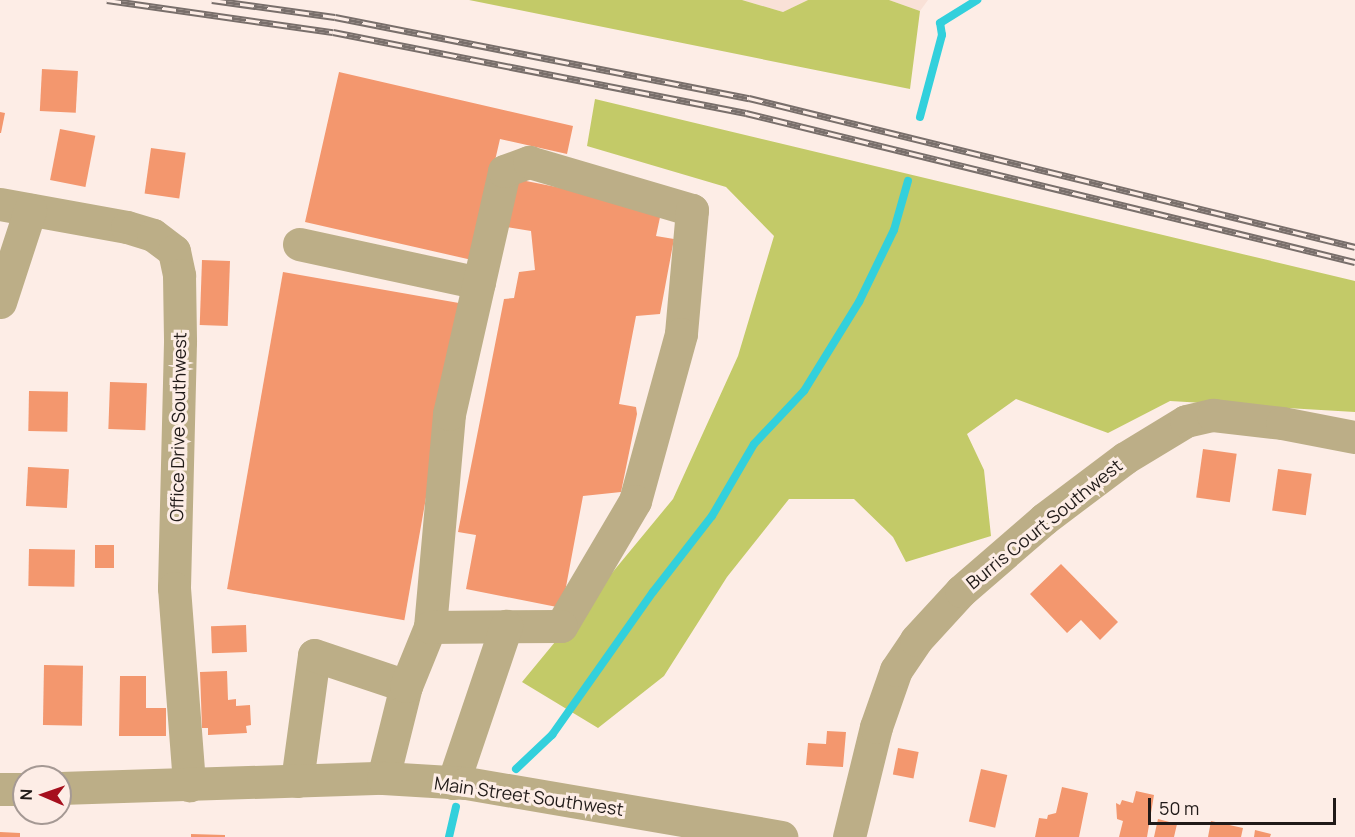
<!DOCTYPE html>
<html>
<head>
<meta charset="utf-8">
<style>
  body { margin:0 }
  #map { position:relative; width:1355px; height:837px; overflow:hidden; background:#fdede6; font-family:Manrope,sans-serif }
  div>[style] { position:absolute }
  .built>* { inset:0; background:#f9e1d7 }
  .green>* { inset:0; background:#c3ca68 }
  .stream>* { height:8px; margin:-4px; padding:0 4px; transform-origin:4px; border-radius:4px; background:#32d0dc }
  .building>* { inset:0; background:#f3976e; transform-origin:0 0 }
  .minor>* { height:33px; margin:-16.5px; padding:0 16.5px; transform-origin:16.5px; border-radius:16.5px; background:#bcae87 }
  .rail>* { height:7px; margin-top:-3.5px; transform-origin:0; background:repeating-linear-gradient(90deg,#fdede6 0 14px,#796f6b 0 28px); box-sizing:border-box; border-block:2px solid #796f6b }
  span { translate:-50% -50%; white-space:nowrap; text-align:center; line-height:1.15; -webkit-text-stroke:6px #fdede6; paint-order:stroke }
  .street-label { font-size:18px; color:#201a18 }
  .north { position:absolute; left:12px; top:765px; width:60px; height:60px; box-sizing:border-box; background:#fdede6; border:2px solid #a59994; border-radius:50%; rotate:272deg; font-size:16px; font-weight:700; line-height:24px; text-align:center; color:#201a18 }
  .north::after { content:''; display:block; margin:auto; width:21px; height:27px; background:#a60f1d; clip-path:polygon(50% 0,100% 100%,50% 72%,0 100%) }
  .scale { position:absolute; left:1148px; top:798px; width:188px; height:27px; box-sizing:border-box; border:3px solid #201a18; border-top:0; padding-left:8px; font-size:18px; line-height:21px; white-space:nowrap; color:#201a18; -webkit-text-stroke:4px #fdede6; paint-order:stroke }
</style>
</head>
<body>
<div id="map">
  <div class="built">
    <i style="clip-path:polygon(742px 0,808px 0,783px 12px)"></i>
    <i style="clip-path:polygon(889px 0,928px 0,920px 11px)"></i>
  </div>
  <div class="green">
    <i style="clip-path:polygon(469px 0,742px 0,783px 12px,808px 0,889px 0,920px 11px,910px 89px)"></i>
    <i style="clip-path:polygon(595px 99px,1355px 281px,1355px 412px,1170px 401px,1108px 433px,1016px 399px,967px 434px,984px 470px,991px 536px,906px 562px,893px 537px,854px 499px,789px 499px,727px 577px,664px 676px,598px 728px,522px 682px,673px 499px,738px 356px,774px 236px,726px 187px,587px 146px)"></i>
  </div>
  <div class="stream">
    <i style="left:920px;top:117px;width:85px;rotate:-75deg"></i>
    <i style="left:942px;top:35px;width:12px;rotate:-99deg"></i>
    <i style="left:940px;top:23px;width:44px;rotate:-31.9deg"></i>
    <i style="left:516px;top:769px;width:50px;rotate:-43.4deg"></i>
    <i style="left:552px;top:735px;width:175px;rotate:-54.8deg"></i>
    <i style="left:653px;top:592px;width:96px;rotate:-52.2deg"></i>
    <i style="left:712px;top:516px;width:83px;rotate:-59.7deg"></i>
    <i style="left:754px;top:444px;width:73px;rotate:-46.7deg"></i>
    <i style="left:804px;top:391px;width:105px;rotate:-58.3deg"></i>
    <i style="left:859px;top:302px;width:80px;rotate:-64.1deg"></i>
    <i style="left:894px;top:230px;width:51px;rotate:-74.1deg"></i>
    <i style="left:449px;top:837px;width:31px;rotate:-77deg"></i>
  </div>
  <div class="building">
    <i style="left:42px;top:69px;width:36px;height:42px;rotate:3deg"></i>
    <i style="clip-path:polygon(339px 72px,573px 126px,567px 154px,500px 139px,472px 260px,305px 222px)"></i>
    <i style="clip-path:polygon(0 112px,5px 113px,1px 133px,0 133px)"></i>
    <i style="left:60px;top:129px;width:36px;height:52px;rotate:11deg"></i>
    <i style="left:151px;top:148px;width:35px;height:46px;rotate:8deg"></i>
    <i style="clip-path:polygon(516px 179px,662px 208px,656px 236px,674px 239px,660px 314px,636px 316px,619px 404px,636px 407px,637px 414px,621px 492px,583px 496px,562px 608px,466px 589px,476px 535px,458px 532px,504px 299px,514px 298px,519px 272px,535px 270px,531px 231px,507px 227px)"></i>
    <i style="left:202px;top:260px;width:28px;height:65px;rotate:2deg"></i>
    <i style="left:283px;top:272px;width:180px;height:322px;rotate:10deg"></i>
    <i style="left:110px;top:382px;width:37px;height:47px;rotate:2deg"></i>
    <i style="left:29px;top:391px;width:39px;height:40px;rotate:1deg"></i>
    <i style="left:1203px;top:449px;width:34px;height:49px;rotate:8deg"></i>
    <i style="left:28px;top:467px;width:41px;height:39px;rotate:3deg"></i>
    <i style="left:1278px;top:469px;width:34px;height:42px;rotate:8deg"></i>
    <i style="left:95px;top:545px;width:19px;height:23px"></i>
    <i style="left:29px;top:549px;width:46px;height:37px;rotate:1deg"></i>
    <i style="clip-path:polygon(1061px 564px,1118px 622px,1100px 640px,1081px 620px,1067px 633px,1030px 594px)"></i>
    <i style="left:246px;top:625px;width:27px;height:35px;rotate:88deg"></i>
    <i style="left:44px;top:665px;width:39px;height:60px;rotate:1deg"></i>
    <i style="clip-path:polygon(227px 671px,228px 700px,236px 699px,236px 706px,250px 705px,251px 725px,246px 726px,247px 733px,208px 735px,208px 728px,202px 728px,200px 672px)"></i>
    <i style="clip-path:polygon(120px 676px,146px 676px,146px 708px,166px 708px,166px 736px,119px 736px)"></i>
    <i style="clip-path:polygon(827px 731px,846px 732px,843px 767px,806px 765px,808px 743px,826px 744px)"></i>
    <i style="left:898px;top:748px;width:21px;height:27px;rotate:11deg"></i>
    <i style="left:981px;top:769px;width:27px;height:54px;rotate:13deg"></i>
    <i style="clip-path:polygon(1062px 787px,1088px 793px,1079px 837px,1035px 837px,1039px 818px,1047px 819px,1048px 815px,1056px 813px)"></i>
    <i style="clip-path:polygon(1136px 791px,1154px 795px,1147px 837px,1119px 837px,1123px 821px,1117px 819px,1116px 803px,1120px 805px,1122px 800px,1133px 803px)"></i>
    <i style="clip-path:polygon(1158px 819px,1177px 824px,1174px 837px,1154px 837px)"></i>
    <i style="clip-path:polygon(1211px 821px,1243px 828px,1241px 837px,1208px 837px)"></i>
    <i style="clip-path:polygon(1255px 830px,1271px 834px,1270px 837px,1254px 837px)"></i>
    <i style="clip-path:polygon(0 832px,20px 833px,20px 837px,0 837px)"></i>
    <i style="clip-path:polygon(191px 834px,225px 835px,225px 837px,191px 837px)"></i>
  </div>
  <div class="minor">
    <i style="left:0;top:204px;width:129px;rotate:10.3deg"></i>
    <i style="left:127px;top:227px;width:27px;rotate:17deg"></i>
    <i style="left:153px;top:235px;width:26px;rotate:37deg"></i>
    <i style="left:174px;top:251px;width:25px;rotate:78deg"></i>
    <i style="left:179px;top:275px;width:67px;rotate:89.1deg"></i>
    <i style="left:180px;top:342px;width:246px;rotate:91.4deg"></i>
    <i style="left:174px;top:588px;width:198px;rotate:85.6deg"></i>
    <i style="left:299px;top:244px;width:184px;rotate:12.2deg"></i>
    <i style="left:0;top:302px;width:97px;rotate:-71.9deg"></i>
    <i style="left:383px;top:778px;width:95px;rotate:-76deg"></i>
    <i style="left:297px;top:781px;width:127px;rotate:-82.3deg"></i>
    <i style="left:314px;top:655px;width:97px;rotate:18.6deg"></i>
    <i style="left:406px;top:686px;width:64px;rotate:-67.9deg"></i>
    <i style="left:430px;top:627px;width:214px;rotate:-84.9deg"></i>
    <i style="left:449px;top:414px;width:249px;rotate:-77.2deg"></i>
    <i style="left:504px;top:171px;width:27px;rotate:-20deg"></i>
    <i style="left:529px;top:162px;width:170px;rotate:16.4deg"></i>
    <i style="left:692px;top:210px;width:124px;rotate:95.1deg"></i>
    <i style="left:681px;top:334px;width:173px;rotate:105.4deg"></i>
    <i style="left:635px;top:501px;width:145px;rotate:120.6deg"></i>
    <i style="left:561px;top:626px;width:131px;rotate:179.6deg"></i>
    <i style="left:453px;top:783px;width:166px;rotate:-71.3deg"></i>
    <i style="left:60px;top:788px;width:323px;rotate:-1.8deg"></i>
    <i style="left:383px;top:778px;width:83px;rotate:3.4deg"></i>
    <i style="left:466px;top:783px;width:320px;rotate:9.7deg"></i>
    <i style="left:0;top:789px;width:24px"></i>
    <i style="left:849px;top:837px;width:113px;rotate:-76.2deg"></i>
    <i style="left:876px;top:727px;width:60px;rotate:-70.7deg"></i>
    <i style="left:896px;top:670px;width:36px;rotate:-56deg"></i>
    <i style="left:916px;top:640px;width:67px;rotate:-47.4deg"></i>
    <i style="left:961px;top:591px;width:110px;rotate:-40.9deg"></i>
    <i style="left:1044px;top:519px;width:101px;rotate:-37deg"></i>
    <i style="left:1125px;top:458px;width:71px;rotate:-31.2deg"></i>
    <i style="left:1186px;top:421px;width:28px;rotate:-13deg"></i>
    <i style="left:1213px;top:415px;width:69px;rotate:6.6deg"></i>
    <i style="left:1282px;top:423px;width:74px;rotate:10.9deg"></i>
  </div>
  <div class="rail">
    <i style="left:107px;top:0;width:228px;rotate:8.1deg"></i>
    <i style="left:333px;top:32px;width:421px;rotate:11.1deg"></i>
    <i style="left:746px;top:113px;width:627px;rotate:13.75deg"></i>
    <i style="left:212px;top:0;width:124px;rotate:7.9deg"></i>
    <i style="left:335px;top:17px;width:422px;rotate:11.1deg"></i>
    <i style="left:749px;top:98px;width:624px;rotate:13.81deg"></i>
  </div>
  <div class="street-label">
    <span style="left:178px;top:427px;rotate:-89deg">Office Drive Southwest</span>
    <span style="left:1044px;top:524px;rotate:-39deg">Burris Court Southwest</span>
    <span style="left:529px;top:796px;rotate:8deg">Main Street Southwest</span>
  </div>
  <div class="north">N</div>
  <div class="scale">50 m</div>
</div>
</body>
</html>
